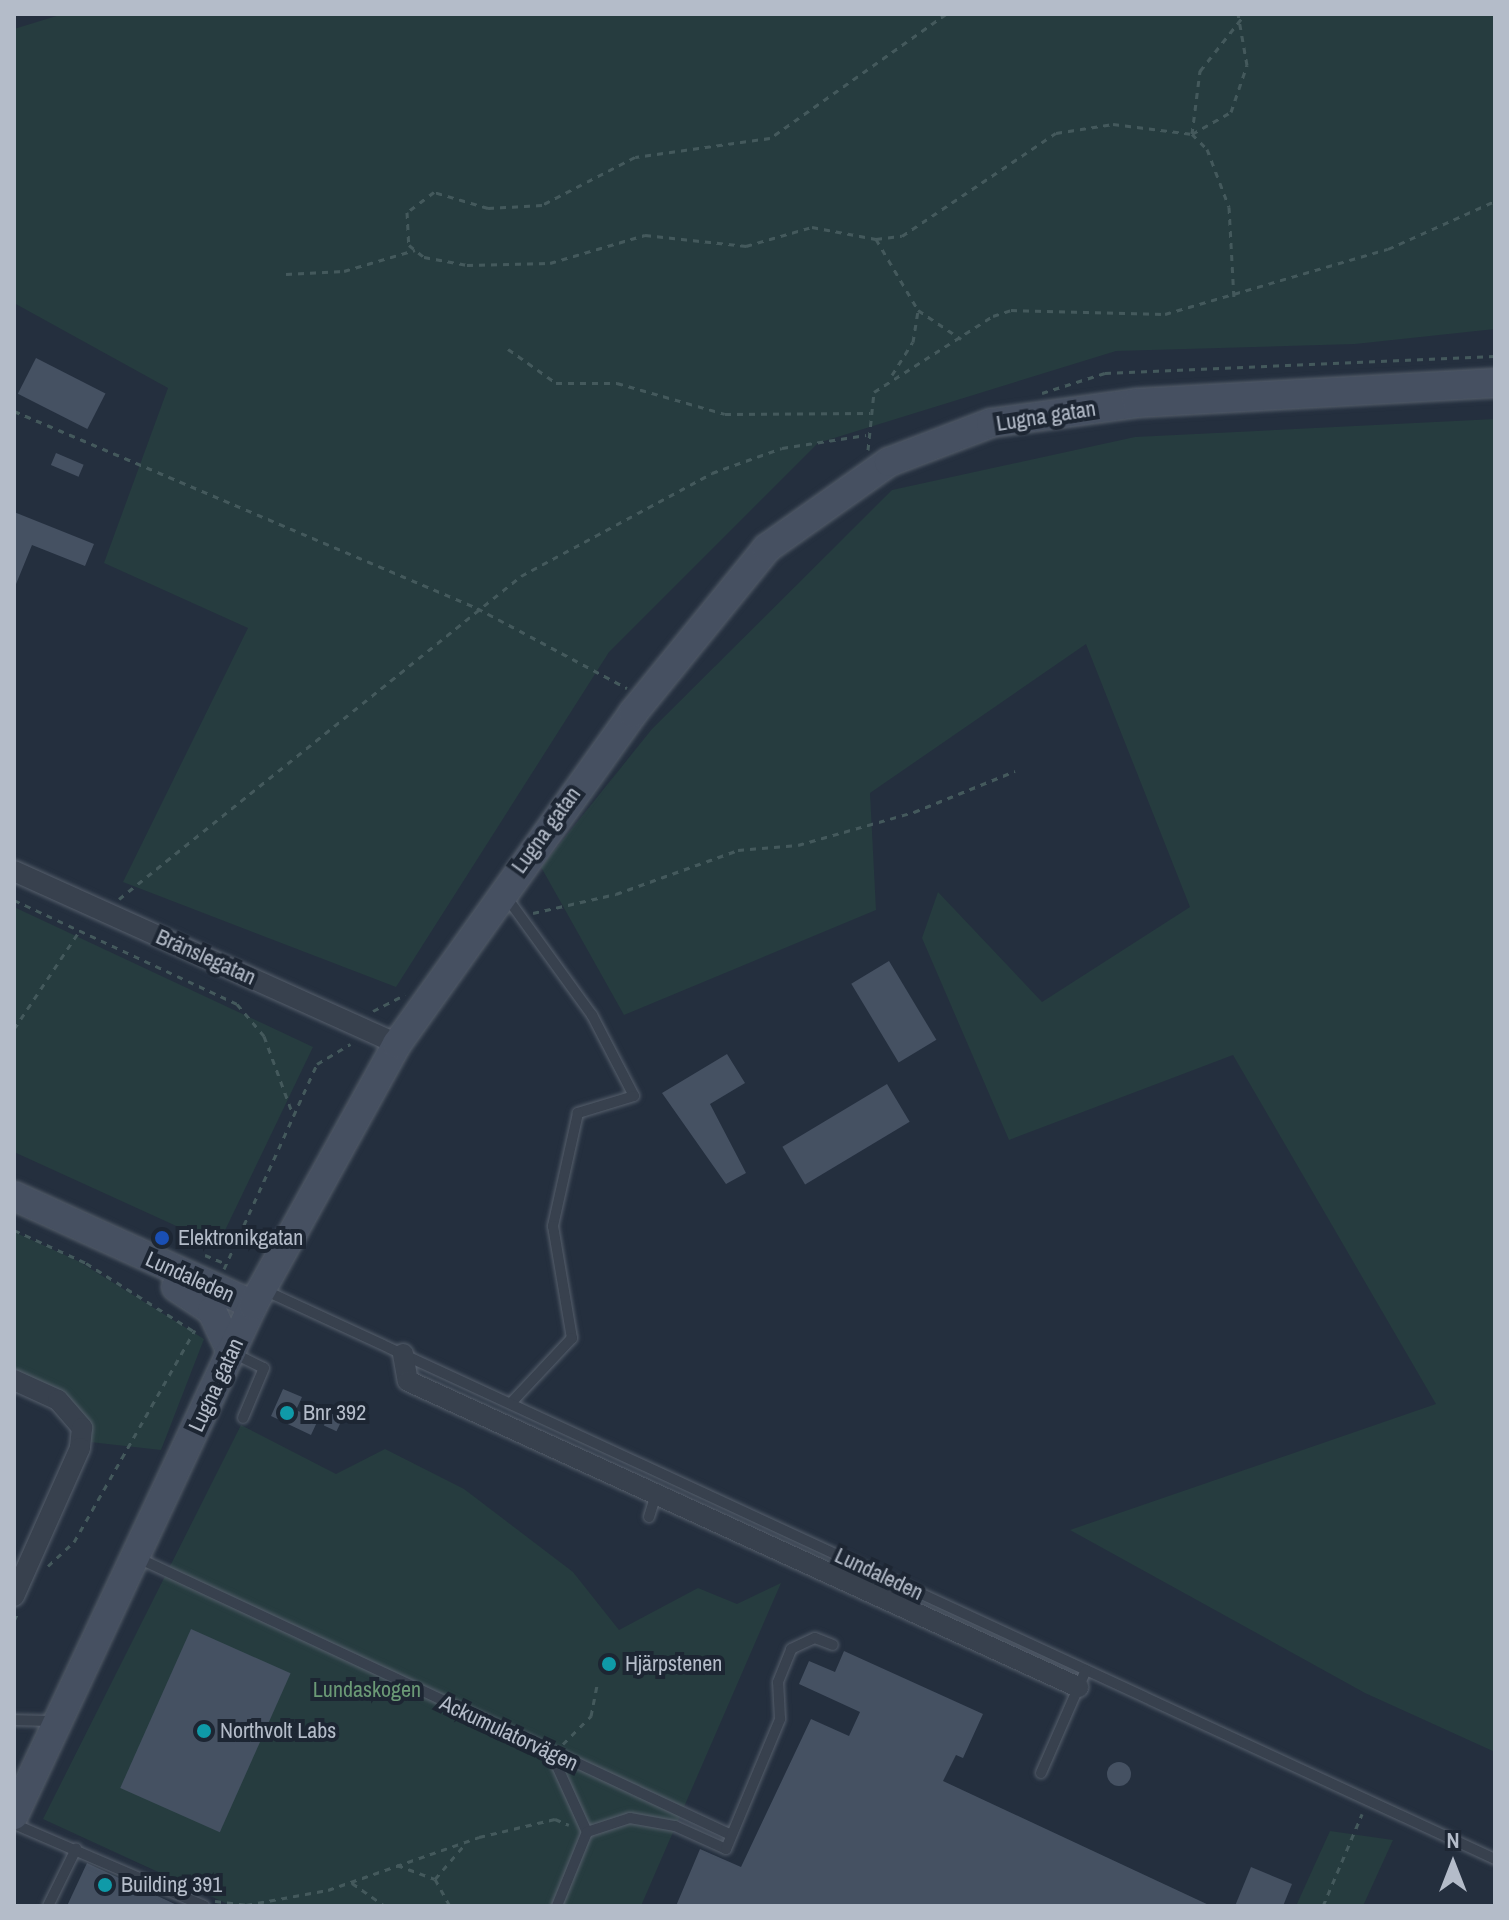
<!DOCTYPE html>
<html>
<head>
<meta charset="utf-8">
<style>
  body { margin:0 }
  #map { position:relative; width:1509px; height:1920px; overflow:hidden; background:#242f3e; font-family:"Archivo Narrow",sans-serif }
  div>[style] { position:absolute }
  .green>* { inset:0; background:#263c3f }
  .building>* { inset:0; background:#455162; transform-origin:0 0 }
  .round { border-radius:50% }
  .path>* { height:3px; margin-top:-1.5px; transform-origin:0; background:repeating-linear-gradient(90deg,#44595c 0 6px,transparent 0 12px) }
  .roads { filter:drop-shadow(0 0 2px #565f6c) drop-shadow(0 0 2px #565f6c) }
  .lane>* { height:10px; margin:-5px; padding:0 5px; transform-origin:5px; border-radius:5px; background:#38414e }
  .street>* { height:20px; margin:-10px; padding:0 10px; transform-origin:10px; border-radius:10px; background:#38414e }
  .secondary>* { height:28px; margin:-14px; padding:0 14px; transform-origin:14px; border-radius:14px; background:#465061 }
  .dots>* { width:22px; height:22px; translate:-50% -50%; box-sizing:border-box; border:4px solid #1d2633; border-radius:50% }
  span { translate:-50% -50%; white-space:nowrap; text-align:center; line-height:1.15; -webkit-text-stroke:8px #1d2633; paint-order:stroke }
  .street-label { font-size:22px; color:#b4bcc9 }
  .poi-label { font-size:22px; color:#b4bcc9 }
  .left { translate:0 -50%; text-align:left }
  .park-label { font-size:22px; color:#6b9a76 }
  .frame { position:absolute; inset:0; border:16px solid #b4bcc9; pointer-events:none }
  .north { position:absolute; left:1413px; top:1824px; width:80px; height:80px; -webkit-text-stroke:6px #1d2633; paint-order:stroke; rotate:0deg; font-size:22px; font-weight:700; line-height:32px; text-align:center; color:#b4bcc9 }
  .north::after { content:''; display:block; margin:auto; width:28px; height:36px; background:#b4bcc9; clip-path:polygon(50% 0,100% 100%,50% 72%,0 100%) }
</style>
</head>
<body>
<div id="map">
  <div class="green">
    <i style="clip-path:polygon(63px 14px,1495px 14px,1495px 329px,1355px 344px,1116px 351px,818px 443px,609px 652px,396px 987px,123px 882px,248px 628px,104px 563px,168px 388px,14px 303px,14px 29px)"></i>
    <i style="clip-path:polygon(1495px 419px,1495px 1752px,1365px 1693px,1070px 1530px,1436px 1404px,1233px 1055px,1009px 1140px,922px 938px,938px 892px,1042px 1002px,1190px 907px,1086px 644px,870px 793px,876px 910px,624px 1015px,541px 867px,652px 729px,892px 490px,1135px 437px)"></i>
    <i style="clip-path:polygon(14px 907px,313px 1047px,218px 1245px,14px 1152px)"></i>
    <i style="clip-path:polygon(14px 1232px,78px 1261px,204px 1339px,161px 1450px,81px 1441px,78px 1420px,14px 1376px)"></i>
    <i style="clip-path:polygon(241px 1425px,336px 1474px,385px 1449px,464px 1489px,573px 1572px,619px 1630px,698px 1588px,737px 1604px,781px 1583px,641px 1906px,232px 1906px,43px 1819px)"></i>
    <i style="clip-path:polygon(1330px 1831px,1393px 1840px,1363px 1906px,1296px 1906px)"></i>
  </div>
  <div class="building">
    <i style="left:36px;top:358px;width:78px;height:40px;rotate:27deg"></i>
    <i style="left:56px;top:453px;width:30px;height:13px;rotate:23deg"></i>
    <i style="clip-path:polygon(14px 512px,94px 544px,85px 566px,32px 545px,14px 589px)"></i>
    <i style="left:889px;top:961px;width:92px;height:44px;rotate:59deg"></i>
    <i style="clip-path:polygon(727px 1054px,745px 1083px,710px 1104px,746px 1173px,726px 1184px,662px 1093px)"></i>
    <i style="left:887px;top:1084px;width:44px;height:122px;rotate:59deg"></i>
    <i style="clip-path:polygon(283px 1389px,302px 1397px,296px 1410px,318px 1420px,311px 1435px,271px 1416px)"></i>
    <i style="left:331px;top:1410px;width:14px;height:17px;rotate:25deg"></i>
    <i style="left:191px;top:1629px;width:109px;height:174px;rotate:24deg"></i>
    <i style="clip-path:polygon(844px 1651px,983px 1714px,963px 1758px,956px 1755px,943px 1781px,1211px 1906px,676px 1906px,700px 1849px,741px 1867px,811px 1719px,849px 1736px,860px 1712px,799px 1684px,809px 1661px,835px 1672px)"></i>
    <i class="round" style="left:1107px;top:1762px;width:24px;height:24px"></i>
    <i style="clip-path:polygon(87px 1863px,179px 1906px,67px 1906px)"></i>
    <i style="clip-path:polygon(1251px 1867px,1292px 1884px,1283px 1906px,1235px 1906px)"></i>
  </div>
  <div class="path">
    <i style="left:946px;top:14px;width:215px;rotate:144.8deg"></i>
    <i style="left:770px;top:138px;width:136px;rotate:172deg"></i>
    <i style="left:635px;top:157px;width:105px;rotate:152.7deg"></i>
    <i style="left:542px;top:205px;width:54px;rotate:176.8deg"></i>
    <i style="left:488px;top:208px;width:56px;rotate:-163.5deg"></i>
    <i style="left:434px;top:192px;width:34px;rotate:143deg"></i>
    <i style="left:407px;top:212px;width:33px;rotate:87deg"></i>
    <i style="left:409px;top:245px;width:19px;rotate:39deg"></i>
    <i style="left:424px;top:257px;width:44px;rotate:10.5deg"></i>
    <i style="left:467px;top:265px;width:83px;rotate:-1.4deg"></i>
    <i style="left:550px;top:263px;width:99px;rotate:-16.4deg"></i>
    <i style="left:645px;top:235px;width:102px;rotate:6.2deg"></i>
    <i style="left:746px;top:246px;width:69px;rotate:-16.1deg"></i>
    <i style="left:812px;top:227px;width:65px;rotate:10.6deg"></i>
    <i style="left:876px;top:239px;width:26px;rotate:-7deg"></i>
    <i style="left:902px;top:236px;width:185px;rotate:-33.8deg"></i>
    <i style="left:1056px;top:133px;width:58px;rotate:-9deg"></i>
    <i style="left:1113px;top:124px;width:80px;rotate:7.2deg"></i>
    <i style="left:1192px;top:134px;width:21px;rotate:45deg"></i>
    <i style="left:1207px;top:149px;width:62px;rotate:69.2deg"></i>
    <i style="left:1229px;top:207px;width:91px;rotate:86.9deg"></i>
    <i style="left:1192px;top:134px;width:45px;rotate:-29.4deg"></i>
    <i style="left:1231px;top:112px;width:50px;rotate:-71.2deg"></i>
    <i style="left:1247px;top:65px;width:52px;rotate:-100deg"></i>
    <i style="left:1192px;top:134px;width:64px;rotate:-82.8deg"></i>
    <i style="left:1200px;top:71px;width:73px;rotate:-51.7deg"></i>
    <i style="left:876px;top:239px;width:82px;rotate:59.4deg"></i>
    <i style="left:918px;top:310px;width:52px;rotate:34deg"></i>
    <i style="left:286px;top:274px;width:58px;rotate:-3deg"></i>
    <i style="left:344px;top:271px;width:74px;rotate:-16.5deg"></i>
    <i style="left:508px;top:349px;width:59px;rotate:35.3deg"></i>
    <i style="left:556px;top:383px;width:61px"></i>
    <i style="left:617px;top:383px;width:112px;rotate:16deg"></i>
    <i style="left:725px;top:414px;width:145px;rotate:-0.4deg"></i>
    <i style="left:892px;top:375px;width:39px;rotate:-58deg"></i>
    <i style="left:913px;top:342px;width:32px;rotate:-81deg"></i>
    <i style="left:1042px;top:393px;width:66px;rotate:-17.6deg"></i>
    <i style="left:1105px;top:373px;width:390px;rotate:-2.5deg"></i>
    <i style="left:14px;top:411px;width:503px;rotate:23.05deg"></i>
    <i style="left:477px;top:608px;width:170px;rotate:28.1deg"></i>
    <i style="left:868px;top:450px;width:58px;rotate:-84.1deg"></i>
    <i style="left:874px;top:392px;width:141px;rotate:-32.6deg"></i>
    <i style="left:993px;top:316px;width:19px;rotate:-18deg"></i>
    <i style="left:1011px;top:310px;width:154px;rotate:1.5deg"></i>
    <i style="left:1165px;top:314px;width:232px;rotate:-16.3deg"></i>
    <i style="left:1388px;top:249px;width:117px;rotate:-24.2deg"></i>
    <i style="left:119px;top:899px;width:516px;rotate:-38.78deg"></i>
    <i style="left:521px;top:576px;width:217px;rotate:-28.3deg"></i>
    <i style="left:712px;top:473px;width:74px;rotate:-19.7deg"></i>
    <i style="left:782px;top:448px;width:85px;rotate:-8.8deg"></i>
    <i style="left:14px;top:900px;width:246px;rotate:25deg"></i>
    <i style="left:237px;top:1004px;width:42px;rotate:49.8deg"></i>
    <i style="left:264px;top:1036px;width:84px;rotate:69.8deg"></i>
    <i style="left:533px;top:913px;width:85px;rotate:-12.9deg"></i>
    <i style="left:616px;top:894px;width:130px;rotate:-19.8deg"></i>
    <i style="left:738px;top:850px;width:60px;rotate:-4.8deg"></i>
    <i style="left:798px;top:845px;width:121px;rotate:-15.9deg"></i>
    <i style="left:914px;top:812px;width:109px;rotate:-22.1deg"></i>
    <i style="left:373px;top:1011px;width:36px;rotate:-27deg"></i>
    <i style="left:14px;top:1029px;width:119px;rotate:-56.3deg"></i>
    <i style="left:14px;top:1230px;width:79px;rotate:24.6deg"></i>
    <i style="left:86px;top:1263px;width:129px;rotate:32.3deg"></i>
    <i style="left:205px;top:1255px;width:23px;rotate:23deg"></i>
    <i style="left:224px;top:1269px;width:225px;rotate:-65.6deg"></i>
    <i style="left:317px;top:1064px;width:39px;rotate:-31deg"></i>
    <i style="left:48px;top:1566px;width:35px;rotate:-43deg"></i>
    <i style="left:74px;top:1542px;width:244px;rotate:-60.3deg"></i>
    <i style="left:14px;top:1621px;width:10px;rotate:-66deg"></i>
    <i style="left:563px;top:1744px;width:40px;rotate:-45deg"></i>
    <i style="left:591px;top:1716px;width:33px;rotate:-79deg"></i>
    <i style="left:397px;top:1865px;width:40px;rotate:20.2deg"></i>
    <i style="left:435px;top:1879px;width:31px;rotate:61deg"></i>
    <i style="left:435px;top:1879px;width:48px;rotate:-49.3deg"></i>
    <i style="left:352px;top:1883px;width:40px;rotate:34.9deg"></i>
    <i style="left:215px;top:1901px;width:31px;rotate:7deg"></i>
    <i style="left:246px;top:1905px;width:83px;rotate:-10.4deg"></i>
    <i style="left:328px;top:1890px;width:160px;rotate:-19.3deg"></i>
    <i style="left:479px;top:1837px;width:78px;rotate:-13.3deg"></i>
    <i style="left:555px;top:1819px;width:15px;rotate:23deg"></i>
    <i style="left:1323px;top:1906px;width:100px;rotate:-67deg"></i>
  </div>
  <div class="roads">
    <div class="lane">
      <i style="left:505px;top:895px;width:148px;rotate:54.1deg"></i>
      <i style="left:592px;top:1015px;width:91px;rotate:62.6deg"></i>
      <i style="left:634px;top:1096px;width:59px;rotate:163.1deg"></i>
      <i style="left:578px;top:1113px;width:116px;rotate:102.5deg"></i>
      <i style="left:553px;top:1226px;width:114px;rotate:80.4deg"></i>
      <i style="left:572px;top:1338px;width:89px;rotate:133.2deg"></i>
      <i style="left:264px;top:1290px;width:1356px;rotate:24.81deg"></i>
      <i style="left:233px;top:1353px;width:34px;rotate:26deg"></i>
      <i style="left:264px;top:1368px;width:54px;rotate:112.8deg"></i>
      <i style="left:649px;top:1517px;width:21px;rotate:-73deg"></i>
      <i style="left:138px;top:1558px;width:652px;rotate:25.03deg"></i>
      <i style="left:14px;top:1720px;width:42px;rotate:1.4deg"></i>
      <i style="left:552px;top:1755px;width:85px;rotate:65.6deg"></i>
      <i style="left:587px;top:1832px;width:80px;rotate:112.1deg"></i>
      <i style="left:1041px;top:1773px;width:112px;rotate:-66.4deg"></i>
      <i style="left:14px;top:1824px;width:207px;rotate:23.3deg"></i>
      <i style="left:587px;top:1832px;width:45px;rotate:-18deg"></i>
      <i style="left:630px;top:1818px;width:46px;rotate:10.1deg"></i>
      <i style="left:675px;top:1826px;width:56px;rotate:24.3deg"></i>
      <i style="left:726px;top:1849px;width:141px;rotate:-67.4deg"></i>
      <i style="left:780px;top:1719px;width:37px;rotate:-93deg"></i>
      <i style="left:778px;top:1682px;width:35px;rotate:-68deg"></i>
      <i style="left:791px;top:1649px;width:26px;rotate:-25deg"></i>
      <i style="left:815px;top:1638px;width:19px;rotate:21deg"></i>
      <i style="left:48px;top:1906px;width:64px;rotate:-63.8deg"></i>
    </div>
    <div class="street">
      <i style="left:14px;top:871px;width:420px;rotate:24.3deg"></i>
      <i style="left:403px;top:1354px;width:27px;rotate:80deg"></i>
      <i style="left:408px;top:1381px;width:737px;rotate:24.55deg"></i>
      <i style="left:14px;top:1380px;width:48px;rotate:24.4deg"></i>
      <i style="left:58px;top:1400px;width:37px;rotate:49deg"></i>
      <i style="left:82px;top:1428px;width:20px;rotate:96deg"></i>
      <i style="left:80px;top:1448px;width:162px;rotate:114deg"></i>
    </div>
    <div class="secondary">
      <i style="left:14px;top:1196px;width:263px;rotate:24.5deg"></i>
      <i style="left:176px;top:1287px;width:43px;rotate:33.7deg"></i>
      <i style="left:212px;top:1311px;width:45px;rotate:65.1deg"></i>
      <i style="left:14px;top:1815px;width:563px;rotate:-64.89deg"></i>
      <i style="left:253px;top:1305px;width:298px;rotate:-61.1deg"></i>
      <i style="left:397px;top:1044px;width:407px;rotate:-54.5deg"></i>
      <i style="left:633px;top:713px;width:213px;rotate:-50.9deg"></i>
      <i style="left:767px;top:548px;width:149px;rotate:-35.2deg"></i>
      <i style="left:889px;top:462px;width:109px;rotate:-20.9deg"></i>
      <i style="left:991px;top:423px;width:147px;rotate:-7.8deg"></i>
      <i style="left:1137px;top:403px;width:359px;rotate:-3.2deg"></i>
    </div>
  </div>
  <div class="dots">
    <i style="left:162px;top:1238px;background:#1a4fb4"></i>
    <i style="left:287px;top:1413px;background:#0f9aa8"></i>
    <i style="left:609px;top:1664px;background:#0f9aa8"></i>
    <i style="left:204px;top:1731px;background:#0f9aa8"></i>
    <i style="left:105px;top:1885px;background:#0f9aa8"></i>
  </div>
  <div class="street-label">
    <span style="left:1046px;top:416px;rotate:-9deg">Lugna gatan</span>
    <span style="left:546px;top:830px;rotate:-54deg">Lugna gatan</span>
    <span style="left:206px;top:957px;rotate:24deg">Bränslegatan</span>
    <span style="left:190px;top:1277px;rotate:24deg">Lundaleden</span>
    <span style="left:216px;top:1385px;rotate:-65deg">Lugna gatan</span>
    <span style="left:879px;top:1574px;rotate:25deg">Lundaleden</span>
    <span style="left:509px;top:1733px;rotate:25deg">Ackumulatorvägen</span>
  </div>
  <div class="poi-label">
    <span class="left" style="left:178px;top:1238px">Elektronikgatan</span>
    <span class="left" style="left:303px;top:1413px">Bnr 392</span>
    <span class="left" style="left:625px;top:1664px">Hjärpstenen</span>
    <span class="left" style="left:220px;top:1731px">Northvolt Labs</span>
    <span class="left" style="left:121px;top:1885px">Building 391</span>
  </div>
  <div class="park-label">
    <span style="left:367px;top:1690px">Lundaskogen</span>
  </div>
  <div class="frame"></div>
  <div class="north">N</div>
</div>
</body>
</html>
